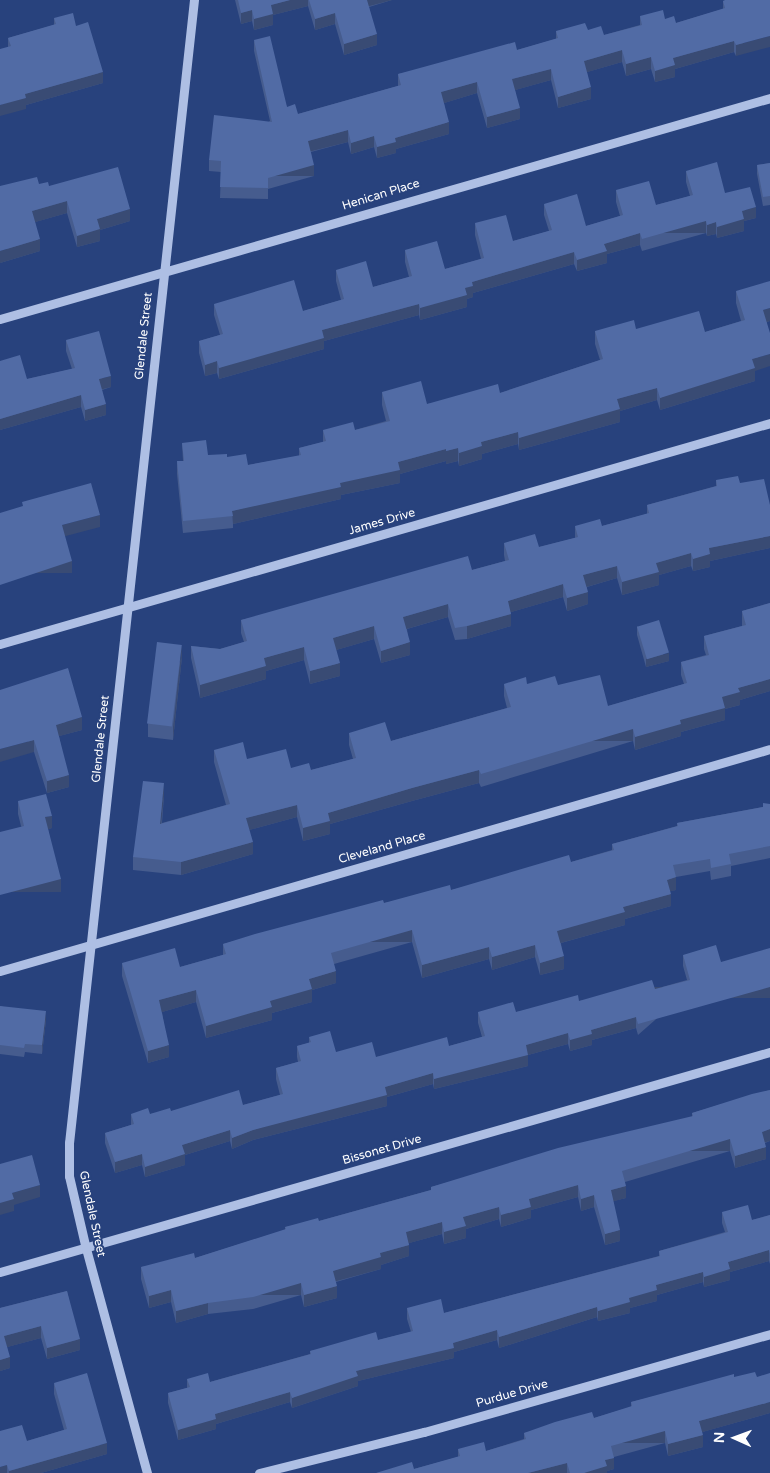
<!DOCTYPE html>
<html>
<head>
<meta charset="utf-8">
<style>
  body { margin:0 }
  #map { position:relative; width:770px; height:1473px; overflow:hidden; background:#28427d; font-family:"Varela Round",sans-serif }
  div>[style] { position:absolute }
  .minor>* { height:9px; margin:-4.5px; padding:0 4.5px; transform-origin:4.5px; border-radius:4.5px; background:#aebfe4 }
  .wall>* { inset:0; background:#465c8e }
  .shaded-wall>* { inset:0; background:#394b74; transform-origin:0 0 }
  .building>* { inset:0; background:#516ba5; transform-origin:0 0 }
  span { translate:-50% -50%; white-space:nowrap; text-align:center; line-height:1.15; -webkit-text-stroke:4px #28427d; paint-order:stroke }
  .street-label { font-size:12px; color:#fff }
  .north { position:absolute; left:710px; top:1413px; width:50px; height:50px; -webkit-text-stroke:4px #28427d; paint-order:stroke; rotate:272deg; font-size:14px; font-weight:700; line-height:20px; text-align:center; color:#fff }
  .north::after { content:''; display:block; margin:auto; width:18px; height:22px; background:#fff; clip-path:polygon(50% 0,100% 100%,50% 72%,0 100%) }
</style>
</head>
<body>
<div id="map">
  <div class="minor">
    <i style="left:0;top:319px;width:801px;rotate:-16.01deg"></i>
    <i style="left:0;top:644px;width:801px;rotate:-16.01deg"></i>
    <i style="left:0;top:971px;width:801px;rotate:-16.08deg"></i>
    <i style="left:0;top:1272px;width:801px;rotate:-15.95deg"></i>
    <i style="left:147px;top:1473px;width:232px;rotate:-105.2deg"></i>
    <i style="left:86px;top:1249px;width:75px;rotate:-103.1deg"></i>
    <i style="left:69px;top:1176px;width:33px;rotate:-90deg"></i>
    <i style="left:69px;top:1143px;width:1150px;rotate:-83.76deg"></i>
    <i style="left:259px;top:1473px;width:170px;rotate:-14deg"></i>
    <i style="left:424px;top:1432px;width:360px;rotate:-15.8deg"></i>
  </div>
  <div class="wall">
    <i style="clip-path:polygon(235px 0,392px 0,369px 7px,377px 45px,344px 55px,335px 24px,315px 30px,308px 6px,273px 15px,273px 25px,254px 30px,252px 21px,241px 24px)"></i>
    <i style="clip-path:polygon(770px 0,736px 56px,734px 52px,675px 69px,675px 77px,655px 82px,651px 69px,626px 76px,622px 62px,587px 72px,591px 99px,558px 108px,551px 80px,515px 90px,520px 119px,487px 128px,477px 93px,444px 103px,449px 134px,396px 149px,396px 153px,377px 158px,374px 147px,351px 154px,348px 142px,311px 152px,314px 176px,268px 189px,268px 199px,220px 198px,221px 172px,209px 171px,209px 160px,270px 121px,254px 51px,254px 40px,287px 107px,298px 114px,398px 86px,398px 74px,517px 50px,556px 39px,556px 31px,588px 30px,604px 35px,640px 25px,640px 16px,665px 19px,676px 23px,723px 9px,723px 1px)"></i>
    <i style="clip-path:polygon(54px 18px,76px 26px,103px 83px,26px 105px,26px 109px,8px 47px,8px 38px,54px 25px)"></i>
    <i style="clip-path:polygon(770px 163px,770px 205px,763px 206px,757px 174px,757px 165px)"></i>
    <i style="clip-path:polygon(686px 171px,725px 193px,756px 218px,744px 221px,744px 231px,717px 238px,716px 234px,707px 236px,706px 233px,642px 251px,640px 245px,607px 254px,607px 263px,577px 271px,574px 264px,473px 293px,473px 297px,467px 299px,467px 307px,420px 320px,419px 315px,324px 341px,324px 349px,219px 379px,217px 373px,205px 376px,199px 353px,199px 341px,220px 335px,214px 315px,214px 304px,303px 311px,341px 300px,336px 281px,336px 270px,373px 287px,409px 277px,405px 262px,405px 250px,445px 269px,481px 259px,475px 235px,475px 223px,513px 241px,549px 231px,544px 215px,544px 204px,586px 226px,620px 216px,616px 202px,616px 190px,656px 205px,690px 196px,686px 182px)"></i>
    <i style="clip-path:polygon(39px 184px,49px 186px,130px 221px,100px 230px,100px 241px,77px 247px,67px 213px,35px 222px,40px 251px,0 263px)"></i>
    <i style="clip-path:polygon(736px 291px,770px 321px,767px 322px,755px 371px,755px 381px,660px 410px,657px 400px,620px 411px,620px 422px,519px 450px,518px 444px,482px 454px,482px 459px,459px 466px,458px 461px,446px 464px,446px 461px,400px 474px,400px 483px,341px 495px,341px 499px,233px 524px,233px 528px,183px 533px,177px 474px,177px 461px,183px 461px,182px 443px,208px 455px,227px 457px,248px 465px,299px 456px,299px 448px,323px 442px,323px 430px,355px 430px,386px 421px,382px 405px,382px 392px,427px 404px,500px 393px,600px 360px,595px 344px,595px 331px,636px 329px,705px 332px,741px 321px,736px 303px)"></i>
    <i style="clip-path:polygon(66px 340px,111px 387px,102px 390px,106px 415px,85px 421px,81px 407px,0 430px,0 361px,27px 379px,72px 369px,66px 351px)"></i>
    <i style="clip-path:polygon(716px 480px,740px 483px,770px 505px,770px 548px,710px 561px,710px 567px,693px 571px,691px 566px,659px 575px,659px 585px,622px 595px,617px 578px,587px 587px,588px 604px,567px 611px,563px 597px,511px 612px,511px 626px,467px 639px,455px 640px,448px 617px,407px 629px,410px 655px,381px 663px,374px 639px,336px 650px,340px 676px,310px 684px,304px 660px,266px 671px,266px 679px,200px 698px,191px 658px,191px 646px,220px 649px,244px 642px,241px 633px,241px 620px,472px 570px,505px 561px,504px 555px,504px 543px,539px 547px,575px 538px,575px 526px,602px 526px,647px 514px,647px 505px,716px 486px)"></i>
    <i style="clip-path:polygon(770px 603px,770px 691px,740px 700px,740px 705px,725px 709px,725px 720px,681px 732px,681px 736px,635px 750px,633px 741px,481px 787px,479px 783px,412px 801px,330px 824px,330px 834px,303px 841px,297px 817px,249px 830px,253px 854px,181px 875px,133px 870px,133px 857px,164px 796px,162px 823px,226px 805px,214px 762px,214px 750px,247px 759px,291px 768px,311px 770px,353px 759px,349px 745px,349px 733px,391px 741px,507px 708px,504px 696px,504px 684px,558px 685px,608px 706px,684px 684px,681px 675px,681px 662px,706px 655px,704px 649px,704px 636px,742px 626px,742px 611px)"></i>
    <i style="clip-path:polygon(637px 626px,669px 661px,646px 667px,637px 635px)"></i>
    <i style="clip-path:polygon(182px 657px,173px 740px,148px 737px,148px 724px)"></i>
    <i style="clip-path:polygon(0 690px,82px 730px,59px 736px,69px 787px,47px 793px,34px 752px)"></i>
    <i style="clip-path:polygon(18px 801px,52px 828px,48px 829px,61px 892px,21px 826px,18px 814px)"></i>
    <i style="clip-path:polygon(770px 804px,770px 858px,731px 866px,731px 876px,711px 880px,710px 871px,676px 877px,676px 890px,670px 891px,671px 906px,625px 919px,625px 925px,561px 943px,564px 969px,540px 975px,535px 957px,492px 970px,489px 959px,422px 978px,412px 942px,334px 964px,336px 983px,312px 990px,312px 1002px,272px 1013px,272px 1020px,206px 1038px,196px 1002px,162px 1012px,169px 1057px,148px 1063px,122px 976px,122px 963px,180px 967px,223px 955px,223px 944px,384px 903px,451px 890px,571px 862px,612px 850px,612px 844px,677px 826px,677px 823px,763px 807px)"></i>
    <i style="clip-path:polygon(683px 955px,721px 962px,638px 1035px,636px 1028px,592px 1040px,592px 1045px,570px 1051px,568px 1044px,528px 1055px,528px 1066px,434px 1089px,433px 1084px,387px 1097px,387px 1106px,253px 1140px,232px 1149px,230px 1141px,185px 1155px,185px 1165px,145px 1177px,142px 1165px,115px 1173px,105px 1143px,105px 1133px,131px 1125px,131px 1114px,150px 1114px,171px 1111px,243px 1105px,280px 1095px,276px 1079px,276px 1068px,298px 1062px,297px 1057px,297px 1046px,309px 1043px,309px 1037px,336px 1052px,376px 1057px,449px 1046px,482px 1037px,478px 1023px,478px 1012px,516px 1012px,579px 1001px,655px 989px,687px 980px,683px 966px)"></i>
    <i style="clip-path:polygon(0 1006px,46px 1020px,42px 1054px,25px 1052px,24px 1057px,0 1054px)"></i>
    <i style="clip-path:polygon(770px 1090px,770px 1141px,765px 1143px,766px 1159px,735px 1168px,730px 1151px,625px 1182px,626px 1198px,613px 1201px,620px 1241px,605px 1245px,594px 1207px,581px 1211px,578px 1197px,531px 1210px,531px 1218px,501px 1227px,499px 1219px,466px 1229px,466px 1238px,444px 1244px,442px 1234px,409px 1243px,409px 1256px,381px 1265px,381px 1269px,336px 1282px,337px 1298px,304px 1307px,301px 1295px,253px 1309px,208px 1314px,176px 1323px,171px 1302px,149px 1308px,141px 1279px,141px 1267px,195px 1258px,285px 1230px,285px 1227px,319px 1221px,431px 1190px,431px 1187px,692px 1117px,692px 1113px)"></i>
    <i style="clip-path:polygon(722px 1212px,752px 1220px,770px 1215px,770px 1264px,769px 1261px,730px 1272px,730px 1280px,704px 1287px,703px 1282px,657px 1295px,657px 1301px,630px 1308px,630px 1313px,598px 1321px,597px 1317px,499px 1348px,497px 1340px,454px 1352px,454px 1358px,358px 1381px,358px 1386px,292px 1408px,290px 1402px,216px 1424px,216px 1429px,178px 1440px,168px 1403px,168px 1393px,187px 1388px,187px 1379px,210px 1382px,310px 1354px,310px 1351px,378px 1340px,411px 1332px,407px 1319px,407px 1308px,444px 1313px,659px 1256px,659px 1251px,725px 1232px,722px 1223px)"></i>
    <i style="clip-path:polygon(67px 1291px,80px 1350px,47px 1359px,41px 1338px,7px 1347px,10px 1368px,0 1371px,0 1308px)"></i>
    <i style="clip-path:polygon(734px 1377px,757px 1377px,770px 1413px,702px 1432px,703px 1447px,668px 1456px,665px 1443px,614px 1457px,614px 1469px,607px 1471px,607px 1473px,376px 1473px,414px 1469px,458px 1457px,458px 1449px,486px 1451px,524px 1439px,524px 1433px,594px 1418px,631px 1407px,631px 1402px)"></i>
    <i style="clip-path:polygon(54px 1383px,107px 1454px,41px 1473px,0 1473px,27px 1441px,64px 1430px,54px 1394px)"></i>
  </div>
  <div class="shaded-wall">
    <i style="clip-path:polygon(290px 0,308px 0,308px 6px,273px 15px,273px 25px,254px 30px,254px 19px,271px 5px)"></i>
    <i style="clip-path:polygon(366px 0,392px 0,366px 7px)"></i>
    <i style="clip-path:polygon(252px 10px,252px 21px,241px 24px,241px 13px)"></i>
    <i style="clip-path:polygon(335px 13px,335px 24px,315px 30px,315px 19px)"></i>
    <i style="clip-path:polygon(377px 34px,377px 45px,344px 55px,344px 44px)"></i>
    <i style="clip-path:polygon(770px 36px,770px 47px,736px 56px,736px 45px)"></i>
    <i style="clip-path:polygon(734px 41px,734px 52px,675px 69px,675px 77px,655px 82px,655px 71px,673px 58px)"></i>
    <i style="clip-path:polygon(622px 50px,622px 62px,584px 73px,584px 61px)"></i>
    <i style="clip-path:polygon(651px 57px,651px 69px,626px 76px,626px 64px)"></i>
    <i style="clip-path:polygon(551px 69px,551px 80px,512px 91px,512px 79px)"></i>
    <i style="clip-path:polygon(103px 72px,103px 83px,26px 105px,26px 109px,0 116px,0 105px,25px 94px)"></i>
    <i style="clip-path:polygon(477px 82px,477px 93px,441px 104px,441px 92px)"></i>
    <i style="clip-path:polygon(591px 87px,591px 99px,558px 108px,558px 97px)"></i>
    <i style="clip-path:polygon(520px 108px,520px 119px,487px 128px,487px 117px)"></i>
    <i style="clip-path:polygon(449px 122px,449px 134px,396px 149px,396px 153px,377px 158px,377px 147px,395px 138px)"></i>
    <i style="clip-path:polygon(348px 130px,348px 142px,308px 152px,308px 141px)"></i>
    <i style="clip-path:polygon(374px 136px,374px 147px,351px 154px,351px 143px)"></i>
    <i style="left:314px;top:165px;width:11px;height:48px;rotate:90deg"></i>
    <i style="clip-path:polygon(67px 201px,67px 213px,32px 223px,32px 211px)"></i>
    <i style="clip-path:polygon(756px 207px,756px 218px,744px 221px,744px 231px,717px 238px,717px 227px,742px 211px)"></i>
    <i style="clip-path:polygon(130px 209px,130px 221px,100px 230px,100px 241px,77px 247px,77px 236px,97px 219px)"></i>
    <i style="left:706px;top:221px;width:12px;height:66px;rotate:90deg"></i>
    <i style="clip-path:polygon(716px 222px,716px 234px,707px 236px,707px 225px)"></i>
    <i style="clip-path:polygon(640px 233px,640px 245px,607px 254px,607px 263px,577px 271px,577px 260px,604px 244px)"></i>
    <i style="clip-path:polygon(40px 239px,40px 251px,0 263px,0 251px)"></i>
    <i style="clip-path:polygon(574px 252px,574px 264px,473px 293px,473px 297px,467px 299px,467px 307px,420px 320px,420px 308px,465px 288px,472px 282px)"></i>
    <i style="clip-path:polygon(419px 304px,419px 315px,324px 341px,324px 349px,219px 379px,219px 368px,322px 330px)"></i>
    <i style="clip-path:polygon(770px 308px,770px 321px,763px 323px,763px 310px)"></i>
    <i style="clip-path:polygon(770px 354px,770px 366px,755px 371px,755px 381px,660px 410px,660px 398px,752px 359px)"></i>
    <i style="clip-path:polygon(217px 361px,217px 373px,205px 376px,205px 365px)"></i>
    <i style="clip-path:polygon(111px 376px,111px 387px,99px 390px,99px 379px)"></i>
    <i style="clip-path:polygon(657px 388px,657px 400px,620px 411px,620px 422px,519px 450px,519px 438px,617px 399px)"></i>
    <i style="clip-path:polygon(81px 395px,81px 407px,0 430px,0 419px)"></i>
    <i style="clip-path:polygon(106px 404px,106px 415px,85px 421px,85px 410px)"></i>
    <i style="clip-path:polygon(518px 432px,518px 444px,482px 454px,482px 459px,459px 466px,459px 453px,481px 442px)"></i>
    <i style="clip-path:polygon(458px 448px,458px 461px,446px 464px,446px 451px)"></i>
    <i style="clip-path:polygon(446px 449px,446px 461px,400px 474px,400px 483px,341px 495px,341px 499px,233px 524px,232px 511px,340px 483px,398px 462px)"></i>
    <i style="clip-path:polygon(100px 515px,100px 527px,62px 537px,62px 525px)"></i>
    <i style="clip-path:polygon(770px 536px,770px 548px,710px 561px,710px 567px,693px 571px,693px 559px,709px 548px)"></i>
    <i style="clip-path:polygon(691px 553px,691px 566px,659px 575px,659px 585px,622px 595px,622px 582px,656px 563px)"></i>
    <i style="left:72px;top:561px;width:12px;height:76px;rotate:90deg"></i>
    <i style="clip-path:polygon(617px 566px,617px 578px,583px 588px,583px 575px)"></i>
    <i style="clip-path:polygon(563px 584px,563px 597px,508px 613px,508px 601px)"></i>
    <i style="clip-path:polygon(588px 592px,588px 604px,567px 611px,567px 598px)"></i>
    <i style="clip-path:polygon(448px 604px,448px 617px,403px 630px,403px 617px)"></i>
    <i style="clip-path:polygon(511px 614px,511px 626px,467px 639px,467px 626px)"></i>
    <i style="clip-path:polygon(374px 626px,374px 639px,333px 651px,333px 638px)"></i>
    <i style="clip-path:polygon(410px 642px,410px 655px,381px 663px,381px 651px)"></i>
    <i style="clip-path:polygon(182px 645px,182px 657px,173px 740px,173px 727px)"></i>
    <i style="clip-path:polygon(304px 647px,304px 660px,266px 671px,266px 679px,200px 698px,200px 685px,264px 658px)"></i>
    <i style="clip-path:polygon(669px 653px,669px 661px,646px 667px,646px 659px)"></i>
    <i style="clip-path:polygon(340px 663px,340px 676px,310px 684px,310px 671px)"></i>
    <i style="clip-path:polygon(770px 679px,770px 691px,740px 700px,740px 705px,725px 709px,725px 720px,681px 732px,681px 736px,635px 750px,635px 737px,680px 720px,738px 688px)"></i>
    <i style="clip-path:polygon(82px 717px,82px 730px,56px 737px,56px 725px)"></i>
    <i style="left:633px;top:729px;width:12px;height:159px;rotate:90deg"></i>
    <i style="clip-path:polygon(34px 740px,34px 752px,0 762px,0 749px)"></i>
    <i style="clip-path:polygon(479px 770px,479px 783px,412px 801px,330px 824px,330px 834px,303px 841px,303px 828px,328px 813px,412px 788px)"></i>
    <i style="clip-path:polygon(69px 775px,69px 787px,47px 793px,47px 781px)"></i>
    <i style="clip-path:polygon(164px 783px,164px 796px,160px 836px,160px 824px)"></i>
    <i style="clip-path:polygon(297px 805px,297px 817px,246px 831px,246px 818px)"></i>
    <i style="clip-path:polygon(52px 816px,52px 828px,45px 830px,45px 817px)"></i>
    <i style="clip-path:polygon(253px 842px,253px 854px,181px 875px,181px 862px)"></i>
    <i style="clip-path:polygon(676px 877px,676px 890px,667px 892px,667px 880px)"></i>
    <i style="left:61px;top:879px;width:13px;height:63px;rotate:90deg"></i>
    <i style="clip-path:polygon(671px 894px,671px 906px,625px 919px,625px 925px,557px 944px,557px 931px,623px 907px)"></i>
    <i style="left:412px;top:930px;width:12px;height:84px;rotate:90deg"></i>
    <i style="clip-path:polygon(535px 945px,535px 957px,492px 970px,492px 957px)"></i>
    <i style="clip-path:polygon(489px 947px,489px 959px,422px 978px,422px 965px)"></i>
    <i style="clip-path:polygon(564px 956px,564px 969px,540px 975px,540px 963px)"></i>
    <i style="clip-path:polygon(336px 971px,336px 983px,312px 990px,312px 1002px,272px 1013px,272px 1020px,206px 1038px,206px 1026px,270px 1001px,309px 979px)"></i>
    <i style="left:770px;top:987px;width:11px;height:137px;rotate:90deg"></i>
    <i style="clip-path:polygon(196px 990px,196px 1002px,159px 1013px,159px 1000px)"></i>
    <i style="clip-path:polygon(46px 1011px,46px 1020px,42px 1054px,42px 1045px)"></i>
    <i style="clip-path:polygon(636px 1017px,636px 1028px,592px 1040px,592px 1045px,570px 1051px,570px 1040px,591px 1030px)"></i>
    <i style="clip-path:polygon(568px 1033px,568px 1044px,528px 1055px,528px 1066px,434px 1089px,434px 1079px,526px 1045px)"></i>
    <i style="clip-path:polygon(169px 1045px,169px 1057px,148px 1063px,148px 1051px)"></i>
    <i style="clip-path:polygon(433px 1073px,433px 1084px,387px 1097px,387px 1106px,253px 1140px,232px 1149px,232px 1138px,253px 1130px,385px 1087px)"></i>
    <i style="clip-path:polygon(770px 1129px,770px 1141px,762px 1143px,762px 1132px)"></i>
    <i style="clip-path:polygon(230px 1130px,230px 1141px,185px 1155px,185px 1165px,145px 1177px,145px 1167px,182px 1145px)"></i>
    <i style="left:730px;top:1139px;width:12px;height:113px;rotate:90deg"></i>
    <i style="clip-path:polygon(766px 1147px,766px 1159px,735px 1168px,735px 1156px)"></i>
    <i style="clip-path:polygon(142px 1154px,142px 1165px,115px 1173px,115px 1162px)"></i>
    <i style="clip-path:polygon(40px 1185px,40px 1197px,14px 1205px,14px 1211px,0 1215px,0 1203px,12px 1193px)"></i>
    <i style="clip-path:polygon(578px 1185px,578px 1197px,531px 1210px,531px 1218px,501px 1227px,501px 1215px,529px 1199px)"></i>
    <i style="clip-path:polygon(626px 1186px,626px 1198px,611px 1202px,611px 1190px)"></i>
    <i style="clip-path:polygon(594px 1195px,594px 1207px,581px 1211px,581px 1199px)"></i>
    <i style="clip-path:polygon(499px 1207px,499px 1219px,466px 1229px,466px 1238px,444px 1244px,444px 1232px,463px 1217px)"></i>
    <i style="clip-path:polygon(442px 1222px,442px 1234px,406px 1244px,406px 1232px)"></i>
    <i style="clip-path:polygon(620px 1230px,620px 1241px,605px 1245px,605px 1234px)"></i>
    <i style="clip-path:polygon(409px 1245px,409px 1256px,381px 1265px,381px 1269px,333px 1282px,333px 1271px,380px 1253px)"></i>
    <i style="clip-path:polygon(769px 1250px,769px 1261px,730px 1272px,730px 1280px,704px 1287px,704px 1277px,728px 1262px)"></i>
    <i style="clip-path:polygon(703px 1272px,703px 1282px,657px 1295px,657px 1301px,630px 1308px,630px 1313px,598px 1321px,598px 1311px,629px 1298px,656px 1285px)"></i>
    <i style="left:301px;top:1283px;width:12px;height:50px;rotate:90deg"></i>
    <i style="clip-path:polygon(337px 1286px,337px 1298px,304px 1307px,304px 1295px)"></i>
    <i style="clip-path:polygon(171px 1290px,171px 1302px,149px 1308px,149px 1296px)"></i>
    <i style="clip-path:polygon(208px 1303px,208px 1314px,176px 1323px,176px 1311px)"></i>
    <i style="clip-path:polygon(597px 1307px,597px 1317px,499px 1348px,499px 1337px)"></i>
    <i style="clip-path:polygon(41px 1326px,41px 1338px,4px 1348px,4px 1336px)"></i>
    <i style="clip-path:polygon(497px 1330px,497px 1340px,454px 1352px,454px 1358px,358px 1381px,358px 1386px,292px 1408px,292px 1398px,356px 1371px)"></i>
    <i style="clip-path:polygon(80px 1339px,80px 1350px,47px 1359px,47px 1348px)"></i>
    <i style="clip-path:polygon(10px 1357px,10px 1368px,0 1371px,0 1360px)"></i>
    <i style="clip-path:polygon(290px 1392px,290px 1402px,216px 1424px,216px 1429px,178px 1440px,178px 1430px,215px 1414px)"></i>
    <i style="clip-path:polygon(770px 1402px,770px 1413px,699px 1433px,699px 1421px)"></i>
    <i style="left:665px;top:1431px;width:12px;height:56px;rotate:90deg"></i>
    <i style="clip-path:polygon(703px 1435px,703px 1447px,668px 1456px,668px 1444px)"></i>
    <i style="clip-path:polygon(107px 1443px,107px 1454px,41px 1473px,9px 1473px,9px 1471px)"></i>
    <i style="clip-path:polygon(614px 1458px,614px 1469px,607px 1471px,607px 1473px,584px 1473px,605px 1460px)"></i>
    <i style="clip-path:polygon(567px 1463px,567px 1473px,528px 1473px)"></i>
    <i style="clip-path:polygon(7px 1465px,7px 1473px,0 1473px,0 1467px)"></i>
  </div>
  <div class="building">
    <i style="clip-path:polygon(238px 0,290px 0,271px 5px,273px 14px,254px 19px,252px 10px,241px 13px)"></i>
    <i style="clip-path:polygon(309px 0,367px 0,377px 34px,344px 44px,335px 13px,315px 19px)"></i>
    <i style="clip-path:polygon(725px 0,770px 0,770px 36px,736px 45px,734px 41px,673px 58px,675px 65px,655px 71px,651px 57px,626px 64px,622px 50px,584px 61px,591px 87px,558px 97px,551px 69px,512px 79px,520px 108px,487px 117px,477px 82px,441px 92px,449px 122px,395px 138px,396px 142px,377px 147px,374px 136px,351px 143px,348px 130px,308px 141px,314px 165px,268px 178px,268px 188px,220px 187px,221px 161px,209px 160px,214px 115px,272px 122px,254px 40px,270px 36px,287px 107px,295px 104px,298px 114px,401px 85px,398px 74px,515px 42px,517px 50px,558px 38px,556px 31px,585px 23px,588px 30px,601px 26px,604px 35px,642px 25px,640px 16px,663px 10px,665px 19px,674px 16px,676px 23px,725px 8px,723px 1px)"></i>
    <i style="clip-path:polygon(73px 13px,76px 26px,88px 22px,103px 72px,25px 94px,26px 98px,0 105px,0 49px,11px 46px,8px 38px,56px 24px,54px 18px)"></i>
    <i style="clip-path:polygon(717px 162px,725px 193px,750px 187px,756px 207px,742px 211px,744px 219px,717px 227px,716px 222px,707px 225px,706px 221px,642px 239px,640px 233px,604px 244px,607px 251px,577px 260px,574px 252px,472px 282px,473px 286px,465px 288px,467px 295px,420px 308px,419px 304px,322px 330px,324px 338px,219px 368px,217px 361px,205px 365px,199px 341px,223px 334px,214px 304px,294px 280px,303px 311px,344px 299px,336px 270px,366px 261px,373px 287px,412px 276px,405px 250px,437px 241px,445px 269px,484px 258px,475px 223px,506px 215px,513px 241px,552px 230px,544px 204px,577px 194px,586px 226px,623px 215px,616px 190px,649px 181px,656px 205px,693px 195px,686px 171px)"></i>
    <i style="clip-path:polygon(770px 163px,770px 196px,763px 197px,757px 165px)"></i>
    <i style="clip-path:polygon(118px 167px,130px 209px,97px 219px,100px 229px,77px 236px,67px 201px,32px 211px,40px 239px,0 251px,0 186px,37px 177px,39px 184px,48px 182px,49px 186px)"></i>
    <i style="clip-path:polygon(770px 281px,770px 308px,763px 310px,770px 333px,770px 354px,752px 359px,755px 368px,660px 398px,657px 388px,617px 399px,620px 409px,519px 438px,518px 432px,481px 442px,482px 446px,459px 453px,458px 448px,446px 451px,446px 449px,398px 462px,400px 470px,340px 483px,341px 487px,232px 511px,233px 516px,183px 521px,177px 461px,184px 461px,182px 443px,206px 440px,208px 455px,227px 454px,227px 457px,246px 454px,248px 465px,301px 455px,299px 448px,326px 441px,323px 430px,353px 422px,355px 430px,390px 421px,382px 392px,421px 381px,427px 404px,498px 384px,500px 393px,603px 359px,595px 331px,634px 320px,636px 329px,699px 311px,705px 332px,745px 320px,736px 291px)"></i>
    <i style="clip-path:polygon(99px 331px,111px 376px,99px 379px,106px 404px,85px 410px,81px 395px,0 419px,0 361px,20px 355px,27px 379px,75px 368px,66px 340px)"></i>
    <i style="clip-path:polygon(738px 476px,740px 483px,764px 479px,770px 505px,770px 536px,709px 548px,710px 554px,693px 559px,691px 553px,656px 563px,659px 572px,622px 582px,617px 566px,583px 575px,588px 592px,567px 598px,563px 584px,508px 601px,511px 614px,467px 626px,455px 628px,448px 604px,403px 617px,410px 642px,381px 651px,374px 626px,333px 638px,340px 663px,310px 671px,304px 647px,264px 658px,266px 666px,200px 685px,191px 646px,220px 649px,247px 641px,241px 620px,468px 556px,472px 570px,509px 560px,504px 543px,535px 534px,539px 547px,578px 537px,575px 526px,600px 519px,602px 526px,649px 513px,647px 505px,717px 486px,716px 480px)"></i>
    <i style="clip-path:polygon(91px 483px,100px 515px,62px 525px,72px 561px,0 585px,0 513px,23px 506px,22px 502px)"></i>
    <i style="clip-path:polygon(770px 603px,770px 679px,738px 688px,740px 692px,722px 697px,725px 708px,680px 720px,681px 724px,635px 737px,633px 729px,481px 774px,479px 770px,412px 788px,328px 813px,330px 821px,303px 828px,297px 805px,246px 818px,253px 842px,181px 862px,133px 857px,143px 781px,164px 783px,160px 824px,230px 804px,214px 750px,243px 742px,247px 759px,286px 749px,291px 768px,309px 763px,311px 770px,356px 758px,349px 733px,385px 722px,391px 741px,511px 707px,504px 684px,526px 677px,527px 684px,555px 676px,558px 685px,600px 675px,608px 706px,687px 683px,681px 662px,709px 655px,704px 636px,746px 625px,742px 611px)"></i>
    <i style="left:659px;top:620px;width:34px;height:23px;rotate:73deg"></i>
    <i style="left:157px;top:642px;width:25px;height:82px;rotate:7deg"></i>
    <i style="clip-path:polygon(68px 668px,82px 717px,56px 725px,69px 775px,47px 781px,34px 740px,0 749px,0 690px)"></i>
    <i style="clip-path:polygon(46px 794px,52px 816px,45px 817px,61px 879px,0 895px,0 832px,24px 826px,18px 801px)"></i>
    <i style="clip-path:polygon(763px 803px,770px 804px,770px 846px,729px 854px,731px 864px,711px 868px,710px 859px,673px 865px,676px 877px,667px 880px,671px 894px,623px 907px,625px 912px,557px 931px,564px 956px,540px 963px,535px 945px,492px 957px,489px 947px,422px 965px,412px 930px,331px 953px,336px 971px,309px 979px,312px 989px,270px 1001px,272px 1007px,206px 1026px,196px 990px,159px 1000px,169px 1045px,148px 1051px,122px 963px,175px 948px,180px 967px,226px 954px,223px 944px,255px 934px,383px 900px,384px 903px,450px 885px,451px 890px,569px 855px,571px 862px,614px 850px,612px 844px,678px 826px,677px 823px,763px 807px)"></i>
    <i style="clip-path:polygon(716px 945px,721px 962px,770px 948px,770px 987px,638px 1024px,636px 1017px,591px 1030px,592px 1034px,570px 1040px,568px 1033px,526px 1045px,528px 1055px,434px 1079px,433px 1073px,385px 1087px,387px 1095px,253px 1130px,232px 1138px,230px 1130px,182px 1145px,185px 1154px,145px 1167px,142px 1154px,115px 1162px,105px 1133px,134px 1124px,131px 1114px,148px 1108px,150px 1114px,170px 1108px,171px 1111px,239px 1090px,243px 1105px,283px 1094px,276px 1068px,301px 1061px,297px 1046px,311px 1042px,309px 1037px,330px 1031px,336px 1052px,372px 1042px,376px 1057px,447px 1037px,449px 1046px,485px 1036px,478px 1012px,513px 1002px,516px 1012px,578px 995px,579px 1001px,652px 980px,655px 989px,690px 980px,683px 955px)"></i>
    <i style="clip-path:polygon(0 1006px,46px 1011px,42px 1045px,25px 1044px,24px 1048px,0 1045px)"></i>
    <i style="clip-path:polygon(770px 1090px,770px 1129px,762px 1132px,766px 1147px,735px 1156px,730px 1139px,622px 1171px,626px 1186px,611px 1190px,620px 1230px,605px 1234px,594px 1195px,581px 1199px,578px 1185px,529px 1199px,531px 1207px,501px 1215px,499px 1207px,463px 1217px,466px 1226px,444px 1232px,442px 1222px,406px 1232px,409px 1245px,380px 1253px,381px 1257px,333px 1271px,337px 1286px,304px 1295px,301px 1283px,253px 1297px,208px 1303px,176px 1311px,171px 1290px,149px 1296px,141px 1267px,194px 1253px,195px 1258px,286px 1229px,285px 1227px,318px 1218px,319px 1221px,431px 1190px,431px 1187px,558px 1148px,693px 1116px,692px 1113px,752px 1094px)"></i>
    <i style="clip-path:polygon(32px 1155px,40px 1185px,12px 1193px,14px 1199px,0 1203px,0 1164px)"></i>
    <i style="clip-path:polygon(748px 1205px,752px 1220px,770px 1215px,770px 1254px,769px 1250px,728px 1262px,730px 1269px,704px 1277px,703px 1272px,656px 1285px,657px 1290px,629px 1298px,630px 1302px,598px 1311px,597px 1307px,499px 1337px,497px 1330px,453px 1343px,454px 1348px,356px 1371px,358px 1376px,292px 1398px,290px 1392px,215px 1414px,216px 1419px,178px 1430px,168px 1393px,190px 1387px,187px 1379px,208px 1373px,210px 1382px,311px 1354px,310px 1351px,376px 1332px,378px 1340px,413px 1331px,407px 1308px,441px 1299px,444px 1313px,660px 1256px,659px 1251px,728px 1232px,722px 1212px)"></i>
    <i style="clip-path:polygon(67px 1291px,80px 1339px,47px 1348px,41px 1326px,4px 1336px,10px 1357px,0 1360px,0 1308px)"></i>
    <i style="clip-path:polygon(755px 1372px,757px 1377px,770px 1373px,770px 1402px,699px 1421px,703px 1435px,668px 1444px,665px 1431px,611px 1446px,614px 1458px,605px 1460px,607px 1466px,584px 1473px,570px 1473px,567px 1463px,528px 1473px,376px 1473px,412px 1462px,414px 1469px,460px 1456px,458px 1449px,484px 1442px,486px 1451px,526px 1439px,524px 1433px,555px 1422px,592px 1412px,594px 1418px,632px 1406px,631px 1402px,734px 1374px,734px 1377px)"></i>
    <i style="clip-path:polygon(87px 1373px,107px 1443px,9px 1471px,7px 1465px,0 1467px,0 1431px,22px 1425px,27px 1441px,67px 1429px,54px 1383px)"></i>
  </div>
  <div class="street-label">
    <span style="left:381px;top:195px;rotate:-17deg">Henican Place</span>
    <span style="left:144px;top:336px;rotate:-84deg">Glendale Street</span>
    <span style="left:382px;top:522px;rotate:-16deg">James Drive</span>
    <span style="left:101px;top:739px;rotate:-84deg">Glendale Street</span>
    <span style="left:382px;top:848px;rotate:-16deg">Cleveland Place</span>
    <span style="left:382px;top:1150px;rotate:-16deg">Bissonet Drive</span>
    <span style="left:92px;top:1214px;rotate:78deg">Glendale Street</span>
    <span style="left:512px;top:1394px;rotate:-16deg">Purdue Drive</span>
  </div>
  <div class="north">N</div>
</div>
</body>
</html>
